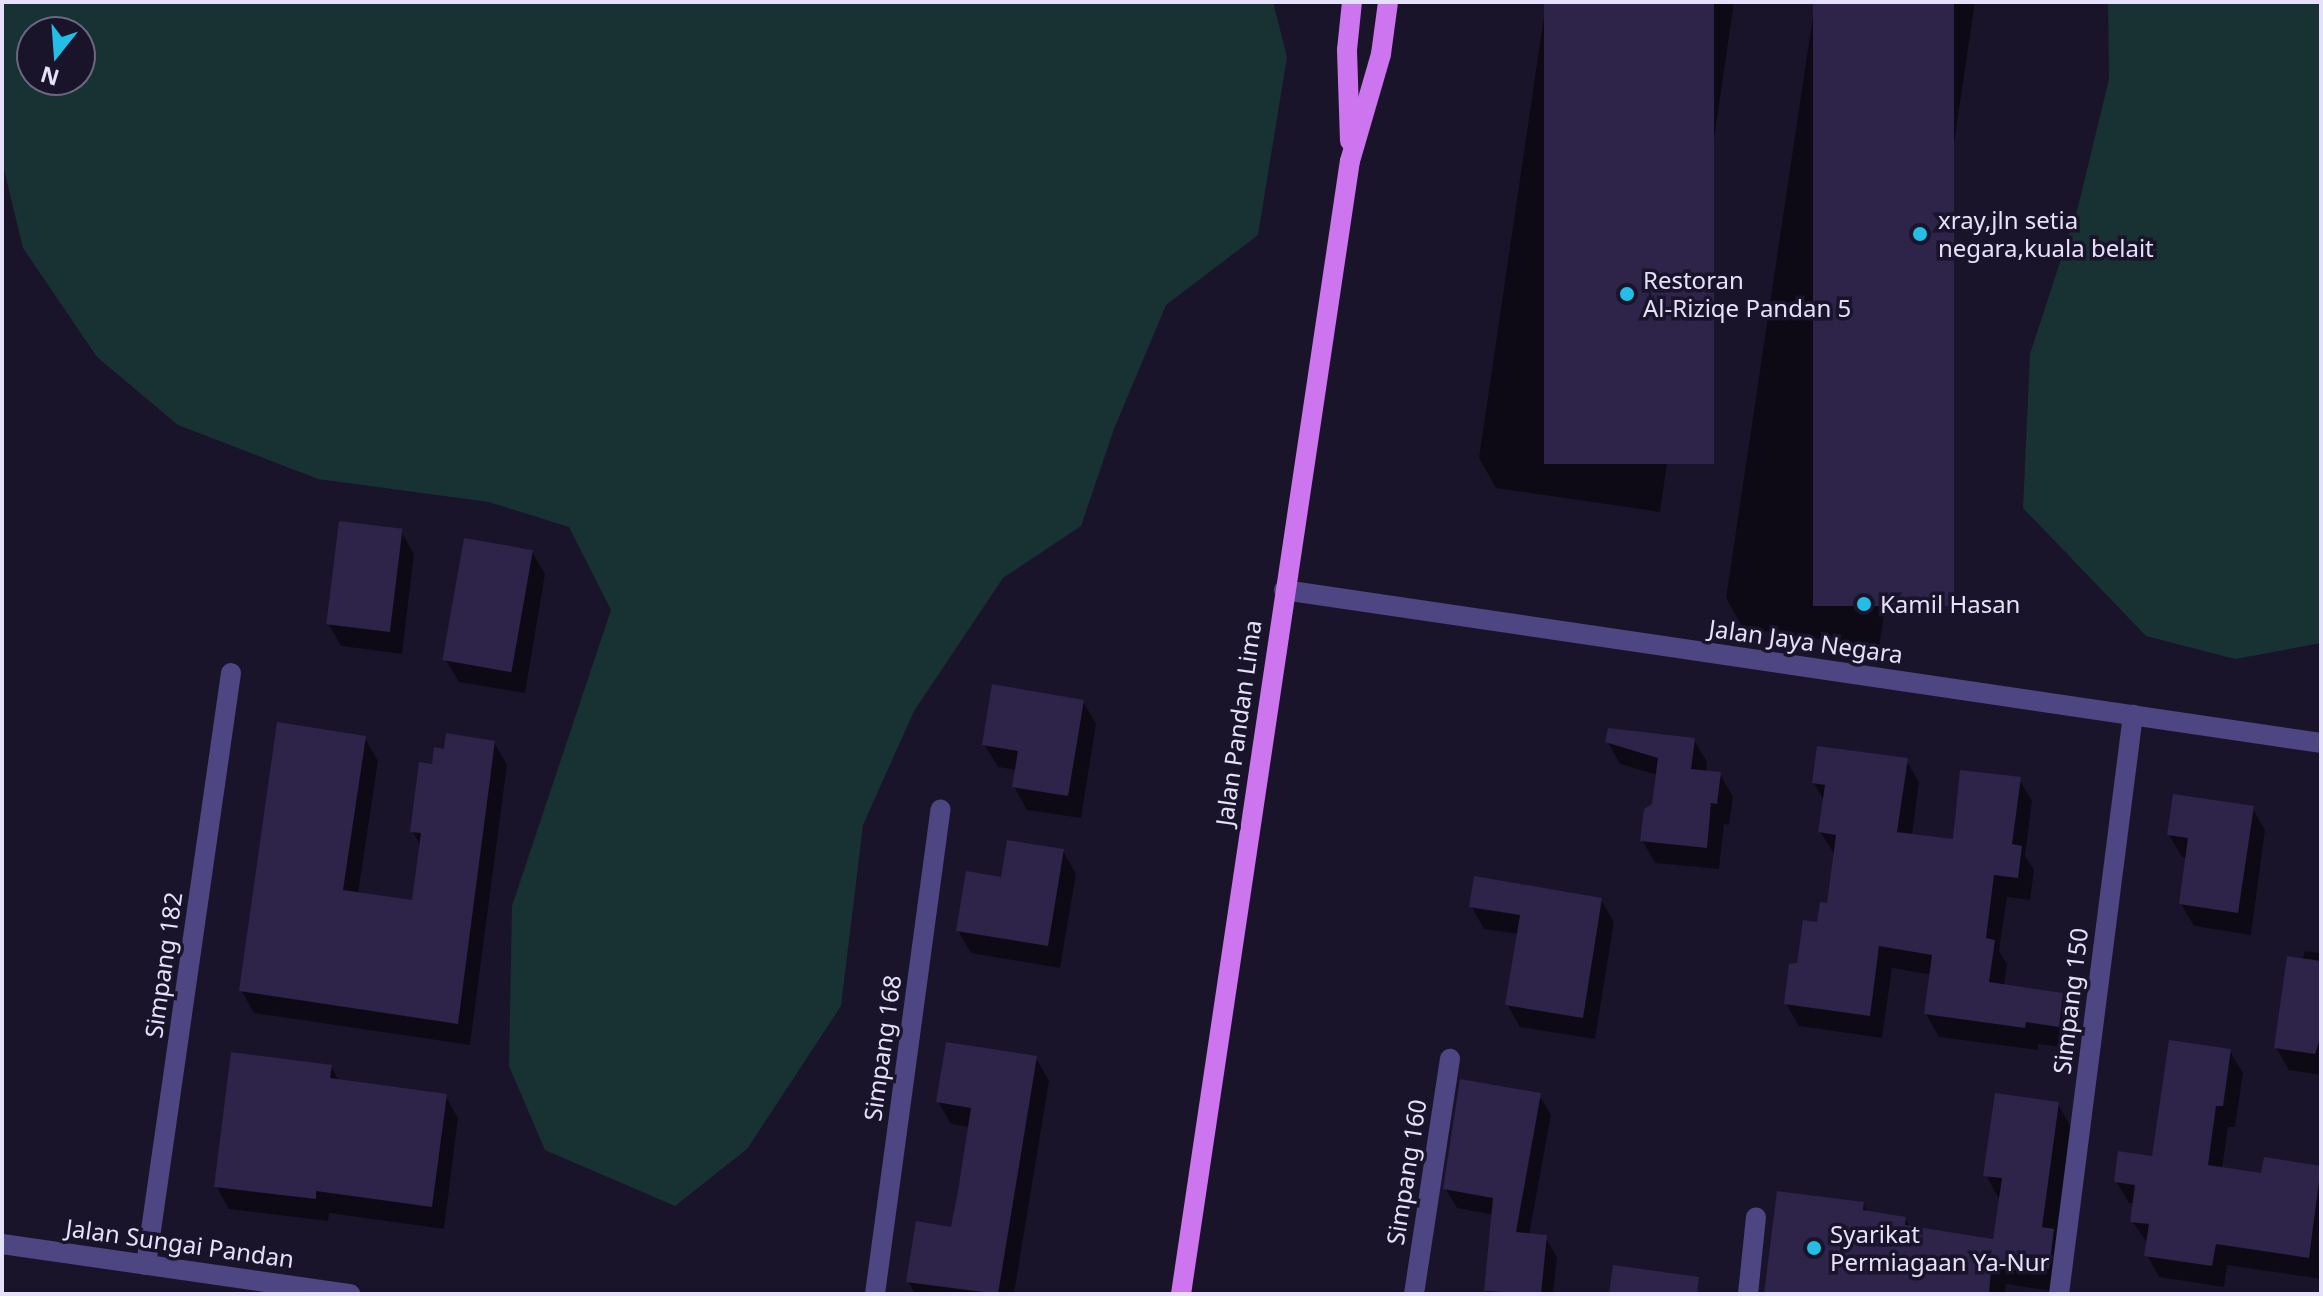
<!DOCTYPE html>
<html>
<head>
<meta charset="utf-8">
<style>
  body { margin:0 }
  #map { position:relative; width:2323px; height:1296px; overflow:hidden; background:#1a142a; font-family:"Noto Sans",sans-serif }
  div>[style] { position:absolute }
  .green>* { inset:0; background:#183133 }
  .shadow>* { inset:0; background:#0007 }
  .building>* { inset:0; background:#2e2348; transform-origin:0 0 }
  .minor>* { height:20px; margin:-10px; padding:0 10px; transform-origin:10px; border-radius:10px; background:#4e4583 }
  .major>* { height:20px; margin:-10px; padding:0 10px; transform-origin:10px; border-radius:10px; background:#cd74ef }
  .dots>* { width:22px; height:22px; translate:-50% -50%; box-sizing:border-box; border:4px solid #1a142a; border-radius:50% }
  span { translate:-50% -50%; white-space:nowrap; text-align:center; line-height:1.15; -webkit-text-stroke:7px #1a142a; paint-order:stroke }
  .poi-label { font-size:24px; color:#e6e1fb }
  .left { translate:0 -50%; text-align:left }
  .street-label { font-size:24px; color:#e6e1fb }
  .frame { position:absolute; inset:0; border:4px solid #e6e1fb; pointer-events:none }
  .north { position:absolute; left:16px; top:16px; width:80px; height:80px; box-sizing:border-box; background:#1a142a; border:2px solid #6c667e; border-radius:50%; rotate:197deg; font-size:22px; font-weight:700; line-height:32px; text-align:center; color:#e6e1fb }
  .north::after { content:''; display:block; margin:auto; width:28px; height:36px; background:#23bee5; clip-path:polygon(50% 0,100% 100%,50% 72%,0 100%) }
</style>
</head>
<body>
<div id="map">
  <div class="green">
    <i style="clip-path:polygon(evenodd,2px 2px,1273px 2px,1287px 57px,1258px 235px,1166px 305px,1114px 429px,1081px 526px,1003px 578px,914px 711px,863px 825px,841px 1006px,747px 1149px,675px 1206px,545px 1150px,509px 1066px,512px 906px,611px 610px,569px 527px,489px 502px,318px 479px,178px 425px,97px 357px,23px 248px,2px 161px,2px 2px,32px 32px,80px 32px,80px 80px,32px 80px,32px 32px)"></i>
    <i style="clip-path:polygon(2108px 2px,2321px 2px,2321px 643px,2235px 659px,2146px 636px,2023px 508px,2030px 354px,2078px 207px,2109px 79px)"></i>
  </div>
  <div class="shadow">
    <i style="clip-path:polygon(1546px 2px,1734px 2px,1660px 512px,1496px 488px,1479px 458px)"></i>
    <i style="clip-path:polygon(1815px 2px,1975px 2px,1879px 648px,1743px 628px,1726px 598px)"></i>
    <i style="clip-path:polygon(401px 531px,414px 554px,402px 654px,341px 646px,328px 623px)"></i>
    <i style="clip-path:polygon(532px 552px,545px 574px,525px 693px,459px 682px,446px 660px)"></i>
    <i style="clip-path:polygon(1083px 701px,1096px 724px,1081px 818px,1027px 810px,1014px 787px,1017px 770px,998px 767px,984px 744px)"></i>
    <i style="clip-path:polygon(365px 738px,378px 761px,358px 894px,413px 902px,421px 846px,412px 831px,433px 766px,446px 751px,494px 742px,507px 765px,470px 1045px,254px 1013px,241px 990px)"></i>
    <i style="clip-path:polygon(1694px 740px,1707px 762px,1706px 773px,1720px 774px,1733px 797px,1729px 825px,1724px 824px,1719px 869px,1655px 863px,1642px 840px,1654px 806px,1658px 775px,1620px 764px,1607px 741px)"></i>
    <i style="clip-path:polygon(1906px 760px,1919px 782px,1912px 835px,1954px 841px,2019px 779px,2032px 801px,2025px 856px,2034px 870px,2030px 900px,2007px 897px,1999px 951px,2007px 964px,2004px 986px,2062px 995px,2075px 1017px,2071px 1048px,2038px 1044px,2038px 1050px,1939px 1037px,1926px 1014px,1932px 975px,1892px 968px,1882px 1038px,1799px 1026px,1786px 1004px,1799px 965px,1829px 906px,1835px 855px,1820px 832px,1824px 801px,1814px 783px)"></i>
    <i style="clip-path:polygon(2252px 808px,2265px 830px,2251px 935px,2194px 926px,2181px 904px,2187px 858px,2182px 857px,2169px 835px)"></i>
    <i style="clip-path:polygon(1063px 851px,1076px 874px,1060px 968px,971px 953px,958px 931px,1003px 879px)"></i>
    <i style="clip-path:polygon(1601px 900px,1614px 922px,1595px 1039px,1520px 1027px,1507px 1004px,1518px 934px,1484px 929px,1471px 906px)"></i>
    <i style="clip-path:polygon(2305px 951px,2321px 953px,2321px 1075px,2289px 1070px,2276px 1048px)"></i>
    <i style="clip-path:polygon(2230px 1051px,2243px 1073px,2235px 1127px,2228px 1127px,2222px 1169px,2263px 1175px,2265px 1159px,2321px 1168px,2321px 1279px,2227px 1265px,2224px 1287px,2159px 1277px,2147px 1255px,2148px 1244px,2132px 1221px,2135px 1204px,2129px 1203px,2116px 1181px,2154px 1158px)"></i>
    <i style="clip-path:polygon(1036px 1058px,1049px 1081px,1014px 1294px,915px 1294px,908px 1281px,952px 1230px,970px 1127px,951px 1124px,938px 1102px)"></i>
    <i style="clip-path:polygon(331px 1066px,339px 1081px,445px 1095px,458px 1118px,444px 1229px,329px 1213px,328px 1221px,229px 1209px,216px 1186px)"></i>
    <i style="clip-path:polygon(1539px 1095px,1551px 1115px,1529px 1235px,1545px 1237px,1557px 1257px,1553px 1294px,1486px 1294px,1494px 1215px,1457px 1208px,1445px 1188px)"></i>
    <i style="clip-path:polygon(2058px 1104px,2072px 1129px,2063px 1293px,2006px 1284px,2005px 1294px,1766px 1294px,1863px 1204px,1868px 1213px,1905px 1218px,1910px 1228px,1994px 1241px,2000px 1201px,1986px 1175px)"></i>
  </div>
  <div class="building">
    <i style="left:1544px;top:2px;width:170px;height:462px"></i>
    <i style="left:1813px;top:2px;width:141px;height:604px"></i>
    <i style="left:339px;top:521px;width:64px;height:104px;rotate:7deg"></i>
    <i style="left:464px;top:538px;width:70px;height:124px;rotate:10deg"></i>
    <i style="clip-path:polygon(992px 684px,1084px 700px,1068px 796px,1012px 787px,1018px 751px,982px 745px)"></i>
    <i style="clip-path:polygon(277px 722px,366px 736px,343px 890px,412px 900px,421px 833px,410px 832px,419px 762px,432px 764px,434px 747px,444px 749px,446px 733px,495px 741px,458px 1024px,239px 991px)"></i>
    <i style="clip-path:polygon(1608px 728px,1695px 738px,1691px 769px,1721px 772px,1717px 804px,1711px 803px,1707px 848px,1640px 841px,1644px 809px,1652px 804px,1658px 758px,1605px 742px)"></i>
    <i style="clip-path:polygon(1817px 746px,1908px 758px,1897px 832px,1953px 839px,1960px 770px,2021px 777px,2012px 844px,2022px 846px,2018px 878px,1994px 875px,1986px 938px,1995px 940px,1989px 982px,2063px 993px,2059px 1027px,2026px 1022px,2025px 1028px,1924px 1014px,1932px 955px,1879px 946px,1870px 1016px,1784px 1004px,1789px 964px,1797px 963px,1803px 920px,1817px 922px,1820px 902px,1827px 903px,1836px 835px,1818px 832px,1825px 785px,1812px 783px)"></i>
    <i style="clip-path:polygon(2173px 794px,2254px 806px,2238px 913px,2179px 904px,2188px 838px,2167px 835px)"></i>
    <i style="clip-path:polygon(1007px 840px,1064px 849px,1048px 946px,956px 931px,966px 871px,1001px 877px)"></i>
    <i style="clip-path:polygon(1474px 876px,1602px 898px,1583px 1018px,1505px 1005px,1520px 915px,1469px 907px)"></i>
    <i style="clip-path:polygon(2287px 956px,2321px 961px,2321px 1035px,2315px 1054px,2274px 1048px)"></i>
    <i style="clip-path:polygon(2169px 1040px,2231px 1049px,2223px 1106px,2216px 1106px,2208px 1165px,2261px 1173px,2264px 1157px,2321px 1166px,2309px 1258px,2216px 1244px,2212px 1266px,2144px 1256px,2149px 1224px,2130px 1222px,2135px 1185px,2114px 1182px,2118px 1151px,2152px 1156px)"></i>
    <i style="clip-path:polygon(946px 1042px,1037px 1056px,998px 1294px,906px 1282px,916px 1221px,951px 1227px,958px 1191px,971px 1108px,936px 1102px)"></i>
    <i style="clip-path:polygon(231px 1052px,332px 1065px,330px 1078px,447px 1094px,432px 1207px,316px 1191px,316px 1199px,214px 1187px)"></i>
    <i style="clip-path:polygon(1460px 1079px,1541px 1093px,1516px 1232px,1547px 1235px,1541px 1294px,1484px 1291px,1493px 1198px,1443px 1189px)"></i>
    <i style="clip-path:polygon(1995px 1093px,2059px 1102px,2042px 1227px,2054px 1229px,2049px 1269px,1992px 1260px,1989px 1294px,1764px 1294px,1777px 1191px,1864px 1202px,1863px 1210px,1906px 1217px,1905px 1225px,1993px 1239px,2002px 1178px,1983px 1176px)"></i>
    <i style="clip-path:polygon(1613px 1265px,1699px 1277px,1697px 1294px,1609px 1294px)"></i>
  </div>
  <div class="minor">
    <i style="left:1284px;top:590px;width:1048px;rotate:8.39deg"></i>
    <i style="left:2px;top:1244px;width:352px;rotate:8.2deg"></i>
    <i style="left:146px;top:1265px;width:598px;rotate:-81.83deg"></i>
    <i style="left:875px;top:1294px;width:489px;rotate:-82.3deg"></i>
    <i style="left:1414px;top:1294px;width:238px;rotate:-81.3deg"></i>
    <i style="left:1748px;top:1294px;width:77px;rotate:-84.1deg"></i>
    <i style="left:2059px;top:1294px;width:584px;rotate:-82.72deg"></i>
  </div>
  <div class="major">
    <i style="left:1350px;top:141px;width:91px;rotate:-91.9deg"></i>
    <i style="left:1347px;top:50px;width:48px;rotate:-84.1deg"></i>
    <i style="left:1181px;top:1294px;width:1146px;rotate:-81.52deg"></i>
    <i style="left:1350px;top:161px;width:111px;rotate:-73.8deg"></i>
    <i style="left:1381px;top:54px;width:52px;rotate:-82.3deg"></i>
  </div>
  <div class="dots">
    <i style="left:1920px;top:234px;background:#23bee5"></i>
    <i style="left:1627px;top:294px;background:#23bee5"></i>
    <i style="left:1864px;top:604px;background:#23bee5"></i>
    <i style="left:1814px;top:1248px;background:#23bee5"></i>
  </div>
  <div class="poi-label">
    <span class="left" style="left:1938px;top:234px">xray,jln setia<br>negara,kuala belait</span>
    <span class="left" style="left:1643px;top:294px">Restoran<br>Al-Riziqe Pandan 5</span>
    <span class="left" style="left:1880px;top:604px">Kamil Hasan</span>
    <span class="left" style="left:1830px;top:1248px">Syarikat<br>Permiagaan Ya-Nur</span>
  </div>
  <div class="street-label">
    <span style="left:1806px;top:641px;rotate:8deg">Jalan Jaya Negara</span>
    <span style="left:1238px;top:723px;rotate:-82deg">Jalan Pandan Lima</span>
    <span style="left:163px;top:965px;rotate:-82deg">Simpang 182</span>
    <span style="left:2070px;top:1001px;rotate:-83deg">Simpang 150</span>
    <span style="left:882px;top:1048px;rotate:-82deg">Simpang 168</span>
    <span style="left:1406px;top:1172px;rotate:-81deg">Simpang 160</span>
    <span style="left:180px;top:1243px;rotate:8deg">Jalan Sungai Pandan</span>
  </div>
  <div class="frame"></div>
  <div class="north">N</div>
</div>
</body>
</html>
